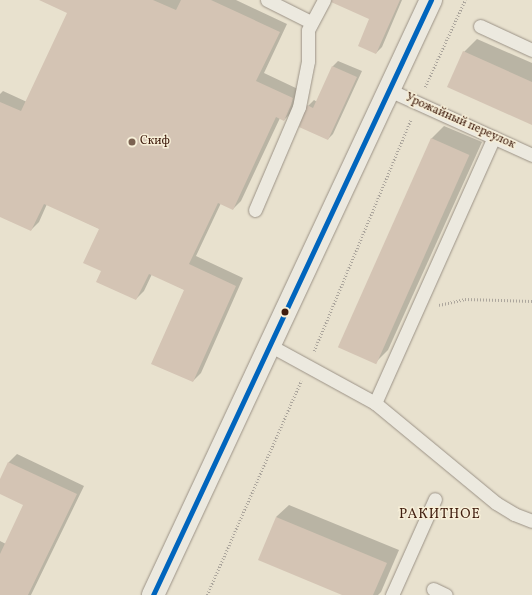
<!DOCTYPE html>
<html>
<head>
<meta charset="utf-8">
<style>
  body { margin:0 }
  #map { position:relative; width:532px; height:595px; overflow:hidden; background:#e8e1ce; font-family:Vollkorn,serif }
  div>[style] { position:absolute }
  .shadow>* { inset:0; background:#0003 }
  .building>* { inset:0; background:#d4c4b4; transform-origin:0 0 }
  .path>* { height:2.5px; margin-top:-1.25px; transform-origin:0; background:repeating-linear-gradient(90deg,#aca69d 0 1px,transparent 0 3px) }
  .roads { filter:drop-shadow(0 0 1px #9b9286) drop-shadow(0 0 1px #9b9286) }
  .service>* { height:13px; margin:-6.5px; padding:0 6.5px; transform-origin:6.5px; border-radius:6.5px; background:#ece9df }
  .tertiary>* { height:22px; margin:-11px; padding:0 11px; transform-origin:11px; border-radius:11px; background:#ece9df }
  .bus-1>* { height:5px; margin:-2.5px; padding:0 2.5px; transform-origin:2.5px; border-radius:2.5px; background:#0065bd }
  .dots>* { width:11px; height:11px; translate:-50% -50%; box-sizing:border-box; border:2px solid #f7efd8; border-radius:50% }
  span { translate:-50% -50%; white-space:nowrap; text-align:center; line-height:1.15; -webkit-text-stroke:3px #f7efd8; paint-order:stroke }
  .street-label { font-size:12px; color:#401d0e }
  .poi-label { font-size:12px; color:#401d0e }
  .left { translate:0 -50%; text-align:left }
  .quarter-label { font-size:14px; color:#401d0e; letter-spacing:1px }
</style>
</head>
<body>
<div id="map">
  <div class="shadow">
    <i style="clip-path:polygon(75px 0,236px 0,287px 24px,264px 73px,300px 90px,292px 112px,284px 120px,280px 118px,241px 201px,233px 209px,221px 203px,196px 256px,243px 278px,201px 373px,193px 381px,185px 290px,152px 274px,144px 291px,136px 299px,102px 271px,100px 229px,47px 204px,39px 222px,31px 230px,0 216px,0 94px,3px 91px,27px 102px)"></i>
    <i style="clip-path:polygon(350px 0,402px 0,382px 47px,376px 53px,371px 18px)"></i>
    <i style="clip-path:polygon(477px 39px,532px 63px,532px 124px,464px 52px)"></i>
    <i style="clip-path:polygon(338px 61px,362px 71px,333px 134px,328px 139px,308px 106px,314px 100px,317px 102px,333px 66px)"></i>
    <i style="clip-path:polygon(444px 126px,482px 142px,388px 350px,375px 363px,431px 139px)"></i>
    <i style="clip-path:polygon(17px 454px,84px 486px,31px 595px,9px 595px,0 591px,0 541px,6px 544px,25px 505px,0 493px,0 481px,9px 462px)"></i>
    <i style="clip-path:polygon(289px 505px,399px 550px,381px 592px,378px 595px,345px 595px,276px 517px)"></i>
  </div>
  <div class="building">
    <i style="clip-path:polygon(39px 0,153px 0,176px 10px,181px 0,211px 0,280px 32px,256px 81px,293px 98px,291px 105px,284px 121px,276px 117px,233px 210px,218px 203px,189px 264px,236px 286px,193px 382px,151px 364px,184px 290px,149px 274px,136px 300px,96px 282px,101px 271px,83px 263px,99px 229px,44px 204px,31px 231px,0 217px,0 102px,21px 111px,67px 13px)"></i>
    <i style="clip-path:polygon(332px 0,400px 0,376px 54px,358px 46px,369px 19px,331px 2px)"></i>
    <i style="clip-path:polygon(463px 51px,532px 82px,532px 125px,447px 87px)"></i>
    <i style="clip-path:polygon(332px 66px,357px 77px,328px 140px,299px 127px,307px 105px,313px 108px)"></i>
    <i style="left:431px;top:138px;width:42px;height:229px;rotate:24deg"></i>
    <i style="clip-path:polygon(8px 462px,77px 494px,28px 595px,0 595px,0 554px,23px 505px,0 494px,0 479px)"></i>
    <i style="clip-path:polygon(276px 517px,387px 563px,373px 595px,342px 595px,258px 560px)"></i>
  </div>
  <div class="path">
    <i style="left:425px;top:87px;width:96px;rotate:-65.3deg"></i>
    <i style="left:439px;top:305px;width:27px;rotate:-13deg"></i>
    <i style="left:465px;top:299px;width:67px;rotate:1.7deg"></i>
    <i style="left:314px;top:351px;width:251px;rotate:-67.3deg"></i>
    <i style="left:207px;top:595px;width:234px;rotate:-66.3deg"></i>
  </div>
  <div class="roads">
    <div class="service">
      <i style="left:267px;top:0;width:49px;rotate:26.6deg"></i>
      <i style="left:480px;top:26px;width:57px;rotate:24.8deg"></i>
      <i style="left:389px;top:90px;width:157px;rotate:24.4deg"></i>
      <i style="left:255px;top:210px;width:112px;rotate:-66.9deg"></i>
      <i style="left:299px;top:107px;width:47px;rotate:-78.9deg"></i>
      <i style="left:308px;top:61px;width:31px;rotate:-90deg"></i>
      <i style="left:308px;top:30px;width:34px;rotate:-62deg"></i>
      <i style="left:271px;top:346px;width:119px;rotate:28.7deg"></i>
      <i style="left:375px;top:403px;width:157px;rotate:39.6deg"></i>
      <i style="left:496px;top:503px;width:21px;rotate:31deg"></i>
      <i style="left:514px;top:514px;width:19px;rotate:21deg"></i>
      <i style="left:375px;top:403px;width:291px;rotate:-65.9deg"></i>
      <i style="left:433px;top:589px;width:14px;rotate:25deg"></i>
      <i style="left:392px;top:595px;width:105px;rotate:-65.9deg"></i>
    </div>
    <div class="tertiary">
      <i style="left:153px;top:595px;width:657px;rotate:-64.96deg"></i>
    </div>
  </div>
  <div class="bus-1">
    <i style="left:153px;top:595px;width:657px;rotate:-64.96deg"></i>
  </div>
  <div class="dots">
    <i style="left:132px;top:142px;background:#7b6251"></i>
    <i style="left:285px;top:312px;background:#401d0e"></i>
  </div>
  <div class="street-label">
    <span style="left:460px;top:122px;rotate:24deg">Урожайный переулок</span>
  </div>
  <div class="poi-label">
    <span class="left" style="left:140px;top:142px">Скиф</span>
  </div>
  <div class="quarter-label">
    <span style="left:440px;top:515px">РАКИТНОЕ</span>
  </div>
</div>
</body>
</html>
